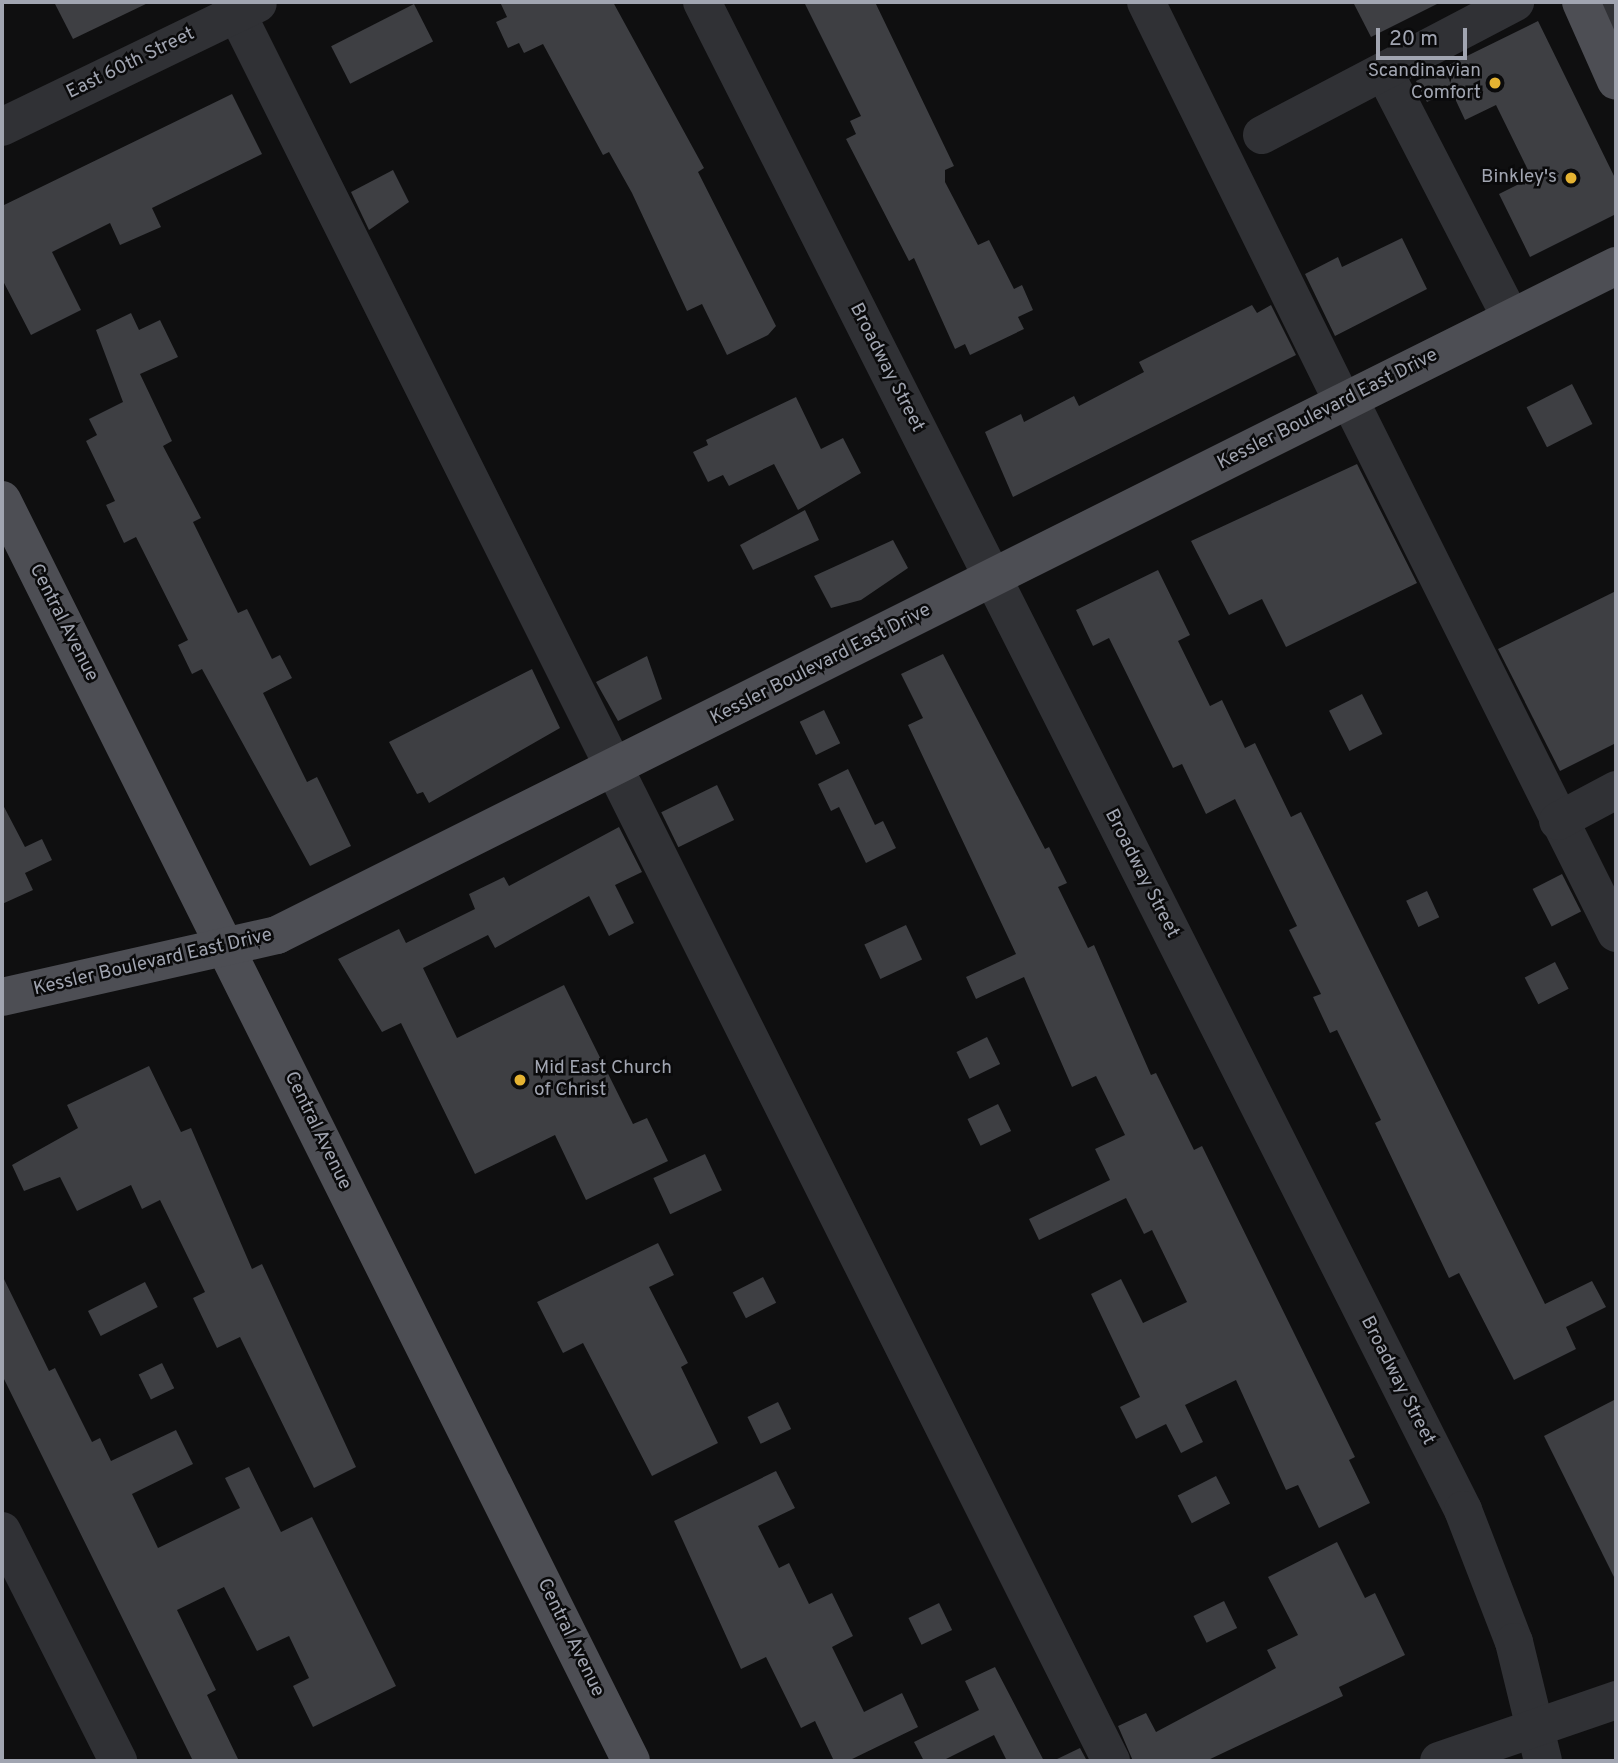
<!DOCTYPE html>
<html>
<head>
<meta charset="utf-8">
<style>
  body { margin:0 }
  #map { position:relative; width:1618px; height:1763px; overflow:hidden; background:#0f0f10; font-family:Overpass,sans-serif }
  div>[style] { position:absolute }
  .building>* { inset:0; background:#3e3f43; transform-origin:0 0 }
  .minor>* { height:38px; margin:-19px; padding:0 19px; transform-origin:19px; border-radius:19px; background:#303135 }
  .major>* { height:38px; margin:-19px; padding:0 19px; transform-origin:19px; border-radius:19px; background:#4d4e54 }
  .dots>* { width:19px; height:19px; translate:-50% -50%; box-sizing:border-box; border:4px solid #0a0a0b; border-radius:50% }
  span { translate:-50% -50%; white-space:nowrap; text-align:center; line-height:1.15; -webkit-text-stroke:5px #0a0a0b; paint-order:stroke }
  .street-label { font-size:19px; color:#a1a5b1 }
  .poi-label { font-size:19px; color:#a1a5b1 }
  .right { translate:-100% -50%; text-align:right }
  .left { translate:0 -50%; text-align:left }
  .frame { position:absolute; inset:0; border:4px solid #a1a5b1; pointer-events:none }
  .scale { position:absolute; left:1376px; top:28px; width:91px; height:32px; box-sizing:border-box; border:4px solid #a1a5b1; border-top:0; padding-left:9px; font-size:21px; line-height:24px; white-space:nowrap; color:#a1a5b1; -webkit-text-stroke:5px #0a0a0b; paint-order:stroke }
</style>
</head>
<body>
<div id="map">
  <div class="building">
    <i style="clip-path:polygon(54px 2px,150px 2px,73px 39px)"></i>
    <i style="clip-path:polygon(500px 2px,613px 2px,704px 168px,698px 172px,776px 326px,768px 335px,727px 355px,702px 304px,687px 311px,632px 193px,609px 152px,603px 155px,543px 44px,524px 53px,519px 43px,508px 48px,496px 22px,507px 17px)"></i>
    <i style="clip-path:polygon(804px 2px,875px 2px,954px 166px,945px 170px,945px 182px,978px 245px,989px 240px,1014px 289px,1022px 285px,1033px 310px,1018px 317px,1024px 329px,970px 355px,965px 344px,955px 349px,914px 258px,909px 261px,846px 139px,856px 134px,850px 121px,861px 116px)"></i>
    <i style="clip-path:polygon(1353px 2px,1441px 2px,1371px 37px)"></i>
    <i style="left:414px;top:4px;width:42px;height:93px;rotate:63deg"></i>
    <i style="clip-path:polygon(1538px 21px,1616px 180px,1616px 214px,1530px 257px,1499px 194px,1523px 182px,1520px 175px,1528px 170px,1496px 105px,1465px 120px,1451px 90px,1427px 102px,1416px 81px)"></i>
    <i style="clip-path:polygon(232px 94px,262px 154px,152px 208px,161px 227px,120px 245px,110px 223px,52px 252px,81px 310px,31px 335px,2px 279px,2px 206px)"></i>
    <i style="clip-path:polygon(393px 170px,409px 202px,369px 230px,351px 192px)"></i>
    <i style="clip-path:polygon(1402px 238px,1427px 289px,1335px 336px,1305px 274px,1338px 257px,1342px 267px)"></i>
    <i style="clip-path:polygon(1252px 305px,1257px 313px,1271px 305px,1296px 355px,1013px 497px,985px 432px,1021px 414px,1024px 422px,1074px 396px,1079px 406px,1144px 372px,1139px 362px)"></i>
    <i style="clip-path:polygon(131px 313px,139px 330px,160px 320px,178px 357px,140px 374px,172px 441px,163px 446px,201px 518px,193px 522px,238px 613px,247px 609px,272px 659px,280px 655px,292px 678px,263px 693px,307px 782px,317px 777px,351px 846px,310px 866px,202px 669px,192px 674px,178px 645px,188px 640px,136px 537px,124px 543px,106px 505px,115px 501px,86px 441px,97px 435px,89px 419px,123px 402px,96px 330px)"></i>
    <i style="left:1572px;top:384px;width:45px;height:51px;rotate:63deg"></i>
    <i style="clip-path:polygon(796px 397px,821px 449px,843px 438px,861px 473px,798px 510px,774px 464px,729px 486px,723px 475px,708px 482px,693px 452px,708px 445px,706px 440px)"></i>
    <i style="clip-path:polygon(1357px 464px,1417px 583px,1286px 647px,1262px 599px,1229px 615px,1191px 541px)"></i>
    <i style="clip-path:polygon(805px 510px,819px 540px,753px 570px,740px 545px)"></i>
    <i style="clip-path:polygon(893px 540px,908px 568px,861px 600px,831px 608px,814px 576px)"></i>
    <i style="clip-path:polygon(1158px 570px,1190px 635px,1178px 641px,1210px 706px,1222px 700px,1245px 748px,1255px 743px,1291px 817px,1301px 812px,1545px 1304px,1592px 1281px,1606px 1307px,1566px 1327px,1576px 1349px,1514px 1380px,1459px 1273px,1449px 1278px,1375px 1123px,1381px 1120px,1337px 1030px,1330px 1033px,1313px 997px,1321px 994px,1289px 930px,1297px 926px,1235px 799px,1206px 814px,1182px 764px,1173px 768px,1109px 638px,1093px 646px,1076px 610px)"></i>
    <i style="clip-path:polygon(1616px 591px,1616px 743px,1560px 771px,1498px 649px)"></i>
    <i style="clip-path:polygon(943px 654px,1045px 849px,1049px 847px,1067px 883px,1058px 887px,1088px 948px,1094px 945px,1151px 1075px,1156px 1073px,1194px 1150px,1202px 1146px,1355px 1457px,1349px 1460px,1370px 1503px,1319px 1528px,1298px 1485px,1286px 1490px,1236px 1380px,1185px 1405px,1203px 1442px,1181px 1453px,1166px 1424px,1136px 1439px,1120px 1407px,1140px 1397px,1091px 1294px,1121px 1279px,1143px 1323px,1187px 1302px,1152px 1230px,1144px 1234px,1126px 1198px,1039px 1240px,1029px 1219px,1110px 1180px,1095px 1149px,1125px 1135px,1096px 1076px,1072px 1087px,1024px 977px,976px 999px,966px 977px,1016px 954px,908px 725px,923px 718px,901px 674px)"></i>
    <i style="clip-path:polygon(647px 656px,662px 699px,618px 721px,596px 682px)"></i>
    <i style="clip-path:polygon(532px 669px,560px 728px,429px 803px,423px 792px,417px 794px,389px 742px)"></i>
    <i style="left:1362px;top:694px;width:45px;height:37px;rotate:63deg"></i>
    <i style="left:824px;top:710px;width:37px;height:27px;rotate:64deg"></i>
    <i style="clip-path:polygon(848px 769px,875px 825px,883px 821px,896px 848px,866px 863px,839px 807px,831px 811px,818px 784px)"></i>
    <i style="left:717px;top:785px;width:39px;height:62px;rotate:64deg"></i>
    <i style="clip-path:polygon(2px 803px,25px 847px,42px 839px,52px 860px,25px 873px,33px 890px,2px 904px)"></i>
    <i style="clip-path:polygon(619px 827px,642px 872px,615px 885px,634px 923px,609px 936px,589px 896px,495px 948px,488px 935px,423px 968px,457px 1038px,564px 985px,633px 1124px,647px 1118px,668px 1161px,586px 1200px,555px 1135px,475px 1174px,401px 1023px,382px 1032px,338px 959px,399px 929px,406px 943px,475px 909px,469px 894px,504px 877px,509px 886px)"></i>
    <i style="left:1562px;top:874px;width:42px;height:33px;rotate:63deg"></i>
    <i style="left:1427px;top:891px;width:29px;height:23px;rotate:65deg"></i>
    <i style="left:906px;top:925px;width:38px;height:46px;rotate:65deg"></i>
    <i style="left:1555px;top:962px;width:30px;height:34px;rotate:63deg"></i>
    <i style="left:987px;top:1037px;width:30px;height:34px;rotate:64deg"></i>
    <i style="clip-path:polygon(149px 1066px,181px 1132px,191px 1128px,252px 1269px,262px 1264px,356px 1467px,314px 1488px,240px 1337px,217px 1348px,193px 1298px,205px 1292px,160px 1200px,142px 1209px,131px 1185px,77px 1211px,60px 1177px,24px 1191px,12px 1165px,78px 1128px,67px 1105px)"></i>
    <i style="left:998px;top:1104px;width:30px;height:34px;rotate:64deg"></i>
    <i style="left:705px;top:1154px;width:40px;height:57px;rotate:65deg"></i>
    <i style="clip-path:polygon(658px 1243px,674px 1275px,649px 1287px,688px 1363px,681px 1367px,718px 1443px,652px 1476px,583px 1343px,563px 1353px,537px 1302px)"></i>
    <i style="clip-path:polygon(2px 1275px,49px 1371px,55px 1368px,92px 1442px,100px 1438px,111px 1461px,176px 1430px,193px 1464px,132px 1494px,158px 1548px,240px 1508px,225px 1478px,249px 1467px,281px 1532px,312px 1517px,396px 1686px,313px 1727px,293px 1686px,309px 1678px,289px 1636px,257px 1651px,224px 1587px,177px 1610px,216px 1690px,207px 1695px,239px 1761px,193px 1761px,2px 1375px)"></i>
    <i style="left:763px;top:1277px;width:29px;height:34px;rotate:63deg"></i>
    <i style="left:145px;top:1282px;width:28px;height:64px;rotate:63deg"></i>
    <i style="left:162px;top:1363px;width:28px;height:26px;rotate:64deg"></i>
    <i style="clip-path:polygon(1616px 1399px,1616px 1581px,1544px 1436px)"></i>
    <i style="left:778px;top:1402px;width:30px;height:34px;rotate:64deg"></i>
    <i style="clip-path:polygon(776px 1471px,795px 1508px,758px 1526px,779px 1568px,789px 1563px,809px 1604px,832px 1593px,853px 1636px,832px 1647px,864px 1712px,902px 1693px,918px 1727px,848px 1761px,834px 1761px,815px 1721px,801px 1728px,766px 1657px,741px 1669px,674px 1521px)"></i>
    <i style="left:1216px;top:1476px;width:31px;height:43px;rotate:63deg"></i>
    <i style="clip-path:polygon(1337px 1542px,1365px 1598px,1375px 1593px,1405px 1655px,1339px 1687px,1343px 1696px,1206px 1761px,1133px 1761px,1118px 1726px,1146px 1713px,1156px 1732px,1276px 1668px,1267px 1650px,1298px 1635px,1268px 1577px)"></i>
    <i style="left:1224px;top:1601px;width:30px;height:34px;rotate:64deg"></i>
    <i style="left:939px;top:1603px;width:30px;height:34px;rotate:64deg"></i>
    <i style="clip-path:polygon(995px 1667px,1044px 1761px,1007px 1761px,994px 1735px,942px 1761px,924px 1761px,914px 1742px,979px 1710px,965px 1681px)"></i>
    <i style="clip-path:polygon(1080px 1748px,1087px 1761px,1053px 1761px)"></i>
  </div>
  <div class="minor">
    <i style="left:231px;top:2px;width:1967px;rotate:63.42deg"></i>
    <i style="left:702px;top:2px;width:1689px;rotate:63.22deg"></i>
    <i style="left:1463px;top:1510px;width:142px;rotate:68.9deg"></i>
    <i style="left:1514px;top:1642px;width:122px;rotate:76.3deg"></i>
    <i style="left:1146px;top:2px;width:446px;rotate:63.8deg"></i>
    <i style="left:1611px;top:2px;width:11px;rotate:63deg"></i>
    <i style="left:1384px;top:72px;width:277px;rotate:62.7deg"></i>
    <i style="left:2px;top:127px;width:284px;rotate:-25.8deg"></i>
    <i style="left:1262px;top:135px;width:286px;rotate:-27.7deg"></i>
    <i style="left:1349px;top:399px;width:597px;rotate:63.43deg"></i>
    <i style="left:1558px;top:821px;width:66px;rotate:-28.1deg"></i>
    <i style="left:2px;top:1531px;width:258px;rotate:63.2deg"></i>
    <i style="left:1439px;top:1761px;width:187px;rotate:-19deg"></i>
  </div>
  <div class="major">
    <i style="left:1581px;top:2px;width:86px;rotate:66.1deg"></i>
    <i style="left:2px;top:500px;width:1409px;rotate:63.49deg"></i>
    <i style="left:2px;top:997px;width:282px;rotate:-12.7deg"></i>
    <i style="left:277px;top:935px;width:1497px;rotate:-26.55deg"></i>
  </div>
  <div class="dots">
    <i style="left:1495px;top:83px;background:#e5b332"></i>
    <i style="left:1571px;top:178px;background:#e5b332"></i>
    <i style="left:520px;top:1080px;background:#e5b332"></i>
  </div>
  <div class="street-label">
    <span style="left:131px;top:64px;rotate:-26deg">East 60th Street</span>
    <span style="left:886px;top:368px;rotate:63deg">Broadway Street</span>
    <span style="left:1328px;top:410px;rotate:-27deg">Kessler Boulevard East Drive</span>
    <span style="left:63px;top:623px;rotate:63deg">Central Avenue</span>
    <span style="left:821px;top:665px;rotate:-27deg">Kessler Boulevard East Drive</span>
    <span style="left:1141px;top:874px;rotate:63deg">Broadway Street</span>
    <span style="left:153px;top:963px;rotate:-13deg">Kessler Boulevard East Drive</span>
    <span style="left:317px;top:1131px;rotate:64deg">Central Avenue</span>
    <span style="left:1397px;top:1381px;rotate:63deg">Broadway Street</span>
    <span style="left:570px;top:1638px;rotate:64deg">Central Avenue</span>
  </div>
  <div class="poi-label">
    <span class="right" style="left:1481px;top:83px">Scandinavian<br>Comfort</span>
    <span class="right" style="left:1557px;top:178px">Binkley's</span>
    <span class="left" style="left:534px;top:1080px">Mid East Church<br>of Christ</span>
  </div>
  <div class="frame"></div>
  <div class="scale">20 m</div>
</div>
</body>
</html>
